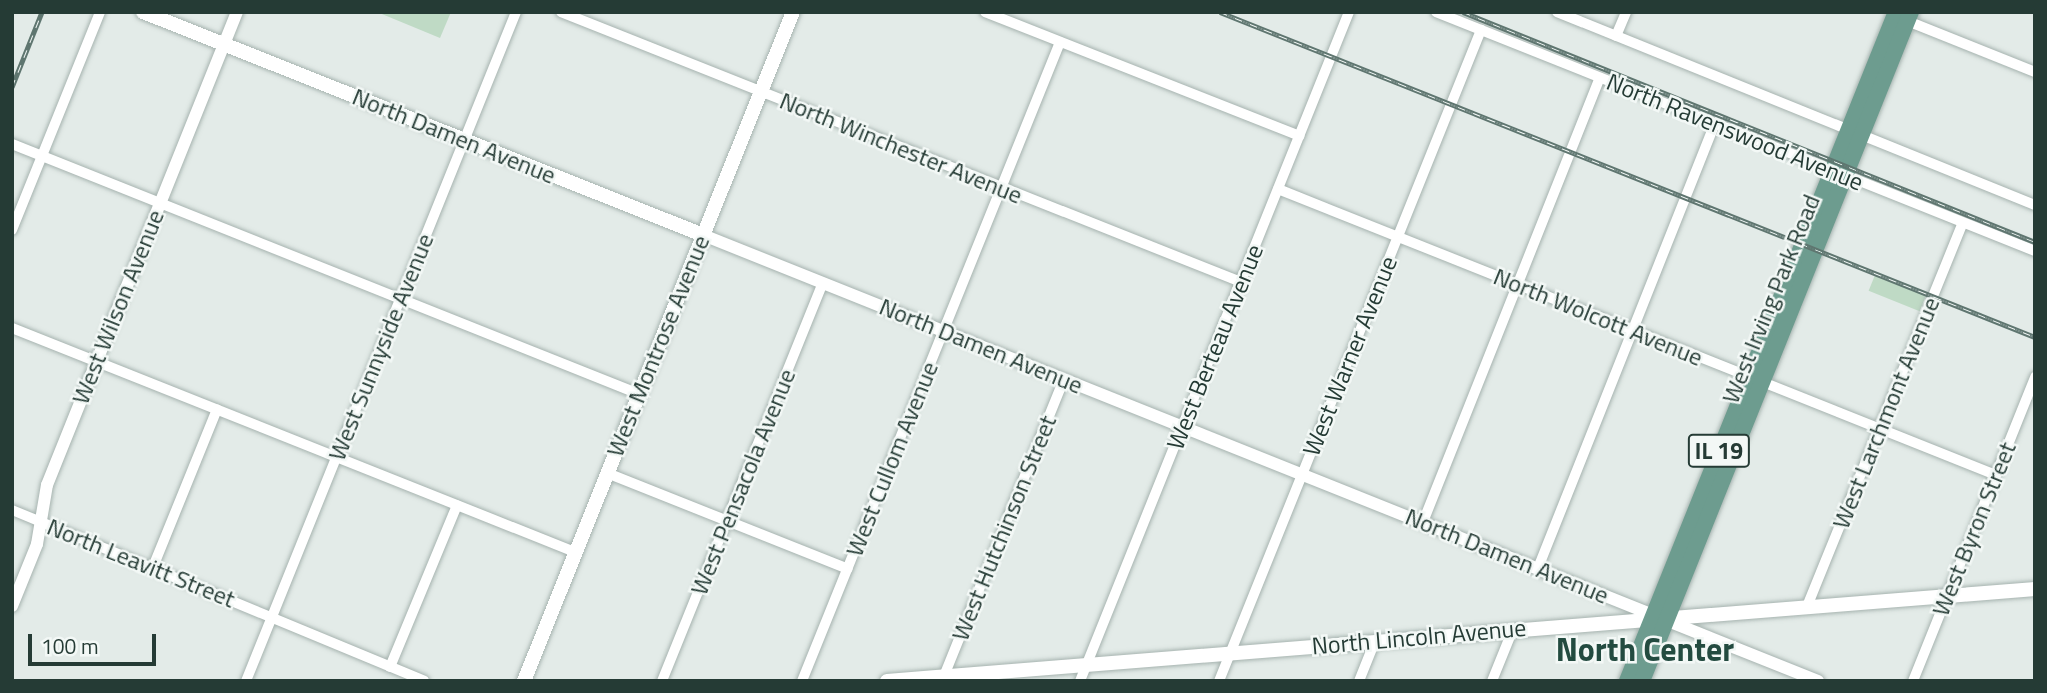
<!DOCTYPE html>
<html>
<head>
<meta charset="utf-8">
<style>
  body { margin:0 }
  #map { position:relative; width:2047px; height:693px; overflow:hidden; background:#e3ebe8; font-family:"Titillium Web",sans-serif }
  div>[style] { position:absolute }
  .green>* { inset:0; background:#bfdac5; transform-origin:0 0 }
  .roads { filter:drop-shadow(0 0 2px #a6b3af) drop-shadow(0 0 2px #a6b3af) }
  .minor>* { height:10px; margin:-5px; padding:0 5px; transform-origin:5px; border-radius:5px; background:#fff }
  .tertiary>* { height:12px; margin:-6px; padding:0 6px; transform-origin:6px; border-radius:6px; background:#fff }
  .secondary>* { height:14px; margin:-7px; padding:0 7px; transform-origin:7px; border-radius:7px; background:#fff }
  .primary>* { height:16px; margin:-8px; padding:0 8px; transform-origin:8px; border-radius:8px; background:#6d9c8f }
  .rail>* { height:5px; margin-top:-2.5px; transform-origin:0; background:repeating-linear-gradient(90deg,#f3f8f6 0 8px,#5f7670 0 16px); box-sizing:border-box; border-block:2px solid #5f7670 }
  span { translate:-50% -50%; white-space:nowrap; text-align:center; line-height:1.15; -webkit-text-stroke:5px #f3f8f6; paint-order:stroke }
  .shield-label span { padding:2px 5px; background:#f3f8f6; border:2px solid; border-radius:5px; -webkit-text-stroke-width:0 }
  .shield-label { font-size:23px; color:#253b35; font-weight:700 }
  .street-label { font-size:24px; color:#253b35 }
  .district-label { font-size:32px; color:#234b40; font-weight:700 }
  .frame { position:absolute; inset:0; border:14px solid #253b35; pointer-events:none }
  .scale { position:absolute; left:28px; top:634px; width:128px; height:32px; box-sizing:border-box; border:4px solid #253b35; border-top:0; padding-left:9px; font-size:21px; line-height:24px; white-space:nowrap; color:#253b35; -webkit-text-stroke:5px #f3f8f6; paint-order:stroke }
</style>
</head>
<body>
<div id="map">
  <div class="green">
    <i style="clip-path:polygon(377px 12px,451px 12px,440px 38px)"></i>
    <i style="left:1875px;top:275px;width:55px;height:17px;rotate:22deg"></i>
  </div>
  <div class="roads">
    <div class="minor">
      <i style="left:561px;top:12px;width:732px;rotate:21.66deg"></i>
      <i style="left:985px;top:12px;width:338px;rotate:21.5deg"></i>
      <i style="left:1436px;top:12px;width:645px;rotate:21.75deg"></i>
      <i style="left:1557px;top:12px;width:515px;rotate:21.99deg"></i>
      <i style="left:1905px;top:20px;width:140px;rotate:21.8deg"></i>
      <i style="left:1616px;top:36px;width:26px;rotate:-67deg"></i>
      <i style="left:12px;top:144px;width:675px;rotate:21.74deg"></i>
      <i style="left:1278px;top:189px;width:773px;rotate:21.72deg"></i>
      <i style="left:12px;top:230px;width:235px;rotate:-68deg"></i>
      <i style="left:12px;top:328px;width:606px;rotate:21.7deg"></i>
      <i style="left:607px;top:473px;width:259px;rotate:21.7deg"></i>
      <i style="left:12px;top:510px;width:446px;rotate:22.5deg"></i>
      <i style="left:1423px;top:522px;width:478px;rotate:-68.3deg"></i>
      <i style="left:153px;top:567px;width:170px;rotate:-67.9deg"></i>
      <i style="left:1538px;top:568px;width:479px;rotate:-68.3deg"></i>
      <i style="left:1808px;top:604px;width:411px;rotate:-67.9deg"></i>
      <i style="left:390px;top:667px;width:175px;rotate:-67.5deg"></i>
      <i style="left:944px;top:676px;width:320px;rotate:-68deg"></i>
      <i style="left:246px;top:681px;width:721px;rotate:-68.02deg"></i>
      <i style="left:662px;top:681px;width:429px;rotate:-68deg"></i>
      <i style="left:802px;top:681px;width:689px;rotate:-68.01deg"></i>
      <i style="left:1080px;top:681px;width:721px;rotate:-68.1deg"></i>
      <i style="left:1219px;top:681px;width:702px;rotate:-68.08deg"></i>
      <i style="left:1359px;top:681px;width:43px;rotate:-68.2deg"></i>
      <i style="left:1492px;top:681px;width:56px;rotate:-68deg"></i>
      <i style="left:1913px;top:681px;width:328px;rotate:-68.1deg"></i>
    </div>
    <div class="tertiary">
      <i style="left:703px;top:235px;width:1201px;rotate:21.8deg"></i>
      <i style="left:12px;top:606px;width:67px;rotate:-68deg"></i>
      <i style="left:37px;top:544px;width:60px;rotate:-80.4deg"></i>
      <i style="left:47px;top:485px;width:510px;rotate:-68.12deg"></i>
    </div>
    <div class="secondary">
      <i style="left:143px;top:12px;width:603px;rotate:21.71deg"></i>
      <i style="left:524px;top:681px;width:721px;rotate:-68.1deg"></i>
      <i style="left:887px;top:681px;width:1152px;rotate:-4.58deg"></i>
    </div>
    <div class="primary">
      <i style="left:1627px;top:681px;width:721px;rotate:-68.1deg"></i>
      <i style="left:1642px;top:681px;width:721px;rotate:-68.1deg"></i>
    </div>
  </div>
  <div class="rail">
    <i style="left:1220px;top:12px;width:877px;rotate:21.74deg"></i>
    <i style="left:1463px;top:12px;width:617px;rotate:21.9deg"></i>
    <i style="left:12px;top:87px;width:81px;rotate:-68.2deg"></i>
  </div>
  <div class="shield-label">
    <span style="left:1719px;top:451px">IL 19</span>
  </div>
  <div class="street-label">
    <span style="left:1735px;top:132px;rotate:22deg">North Ravenswood Avenue</span>
    <span style="left:454px;top:136px;rotate:22deg">North Damen Avenue</span>
    <span style="left:901px;top:148px;rotate:22deg">North Winchester Avenue</span>
    <span style="left:1771px;top:299px;rotate:-68deg">West Irving Park Road</span>
    <span style="left:118px;top:307px;rotate:-68deg">West Wilson Avenue</span>
    <span style="left:1598px;top:317px;rotate:22deg">North Wolcott Avenue</span>
    <span style="left:658px;top:346px;rotate:-68deg">West Montrose Avenue</span>
    <span style="left:981px;top:346px;rotate:22deg">North Damen Avenue</span>
    <span style="left:381px;top:347px;rotate:-68deg">West Sunnyside Avenue</span>
    <span style="left:1215px;top:347px;rotate:-68deg">West Berteau Avenue</span>
    <span style="left:1350px;top:356px;rotate:-68deg">West Warner Avenue</span>
    <span style="left:1886px;top:413px;rotate:-68deg">West Larchmont Avenue</span>
    <span style="left:892px;top:459px;rotate:-68deg">West Cullom Avenue</span>
    <span style="left:743px;top:482px;rotate:-68deg">West Pensacola Avenue</span>
    <span style="left:1004px;top:528px;rotate:-68deg">West Hutchinson Street</span>
    <span style="left:1974px;top:529px;rotate:-68deg">West Byron Street</span>
    <span style="left:1507px;top:556px;rotate:22deg">North Damen Avenue</span>
    <span style="left:141px;top:563px;rotate:22deg">North Leavitt Street</span>
    <span style="left:1419px;top:637px;rotate:-5deg">North Lincoln Avenue</span>
  </div>
  <div class="district-label">
    <span style="left:1645px;top:649px">North Center</span>
  </div>
  <div class="frame"></div>
  <div class="scale">100 m</div>
</div>
</body>
</html>
